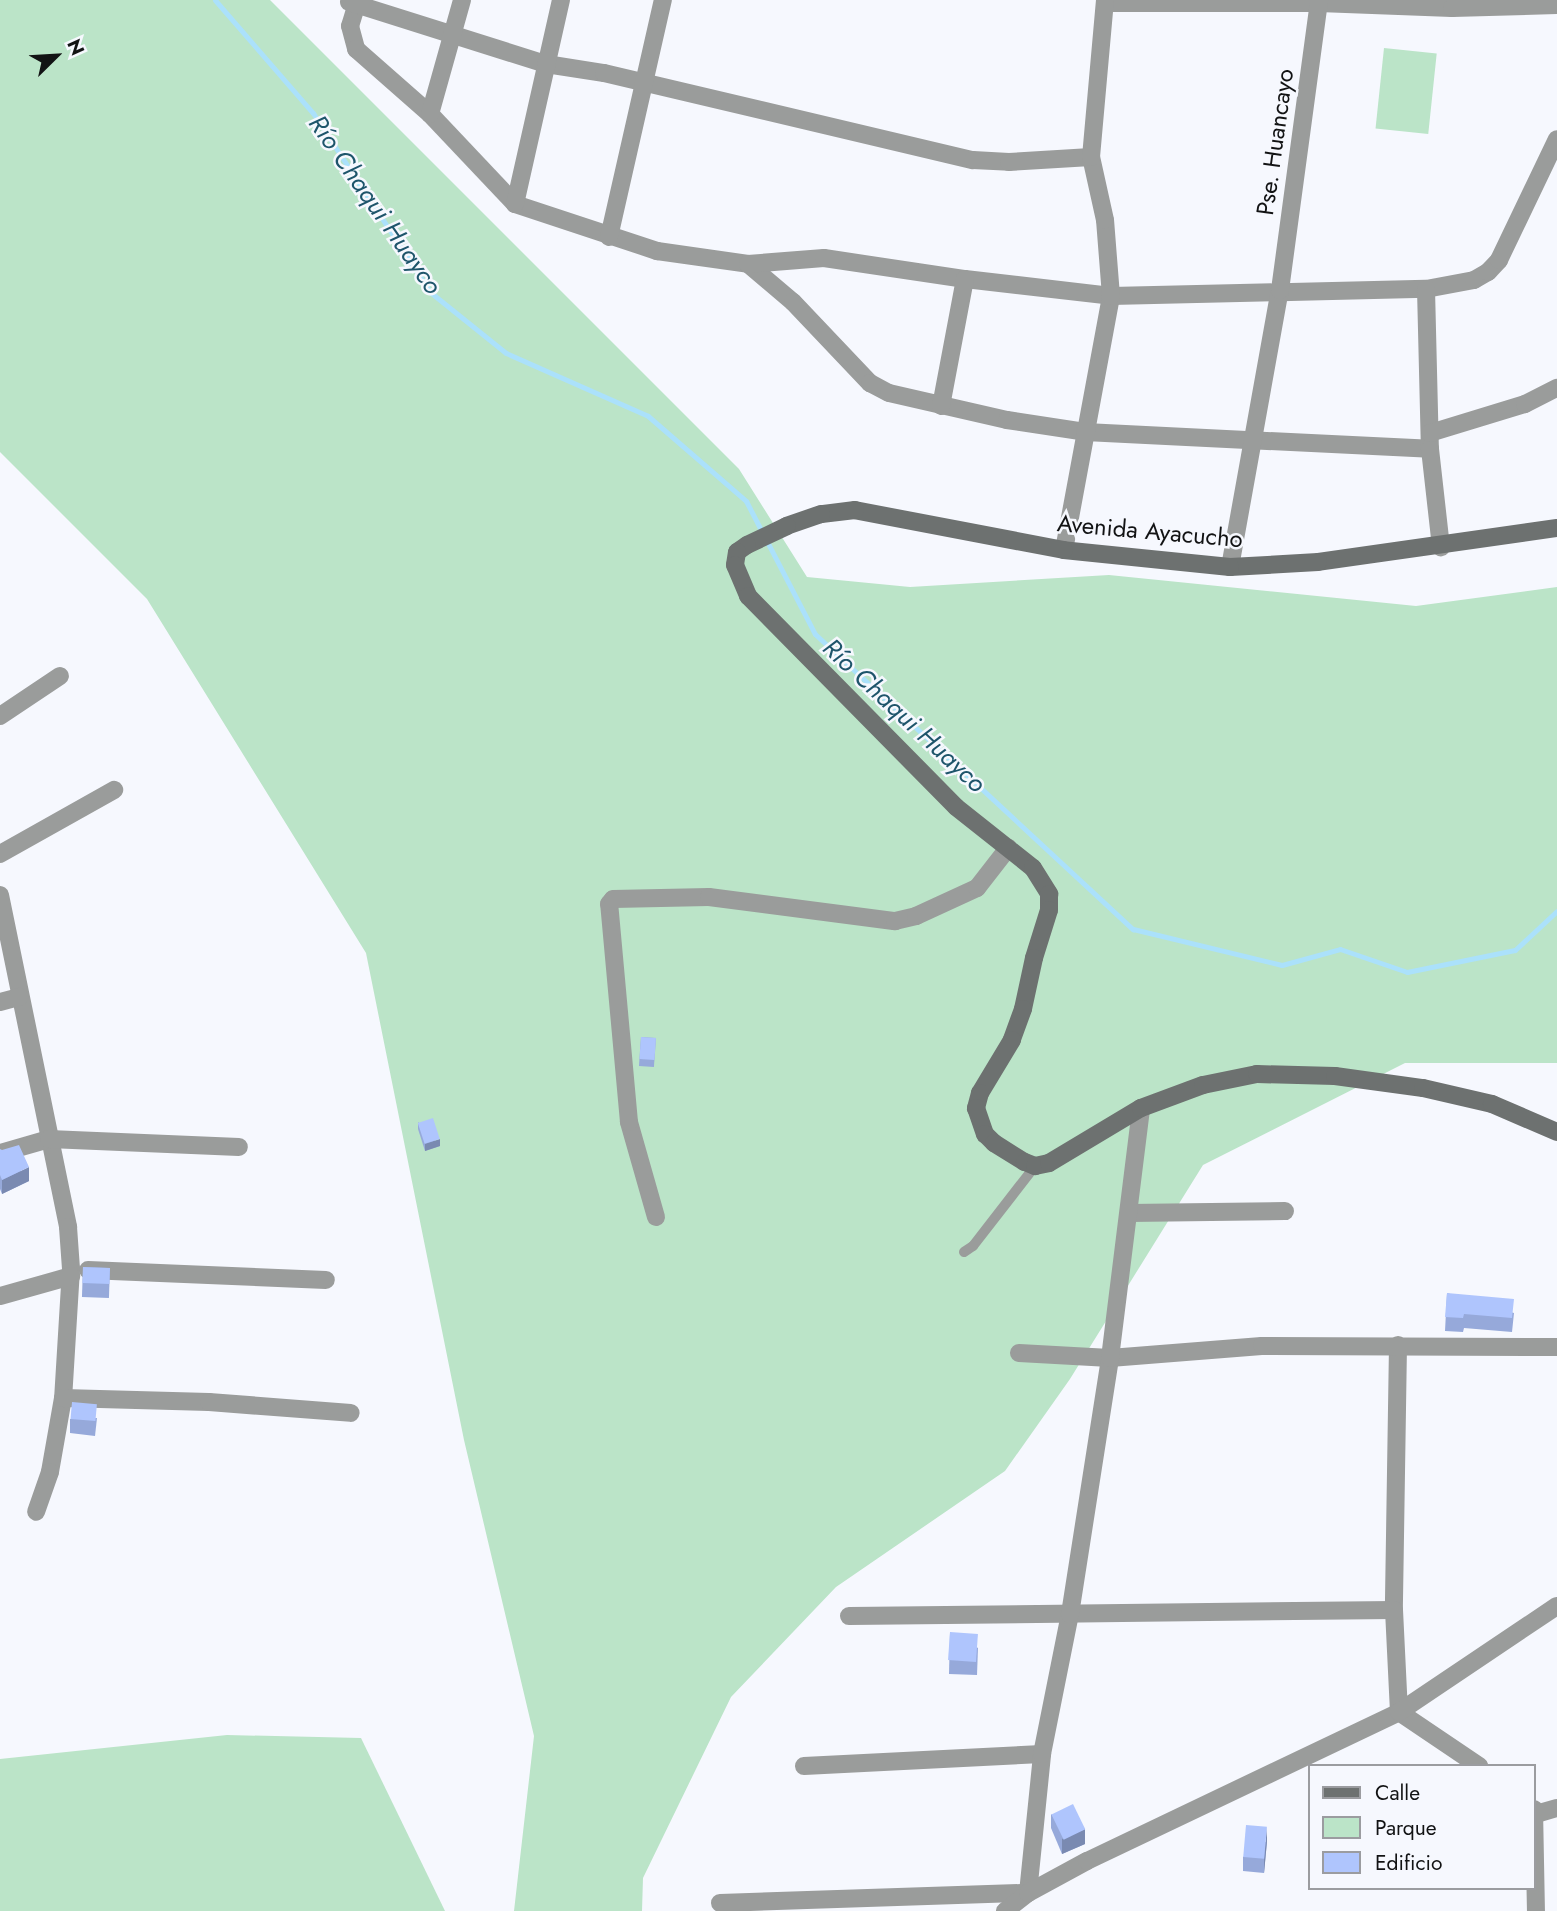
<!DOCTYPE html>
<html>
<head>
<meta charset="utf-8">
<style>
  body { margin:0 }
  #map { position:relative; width:1557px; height:1911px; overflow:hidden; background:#f6f8fe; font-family:Jost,sans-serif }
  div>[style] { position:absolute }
  .green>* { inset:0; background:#bbe4c8; transform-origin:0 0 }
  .stream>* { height:5px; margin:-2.5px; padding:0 2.5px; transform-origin:2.5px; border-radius:2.5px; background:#abe1fb }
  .lane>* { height:10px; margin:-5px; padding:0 5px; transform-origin:5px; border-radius:5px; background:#9a9c9b }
  .street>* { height:18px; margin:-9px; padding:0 9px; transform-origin:9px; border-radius:9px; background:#9a9c9b }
  .secondary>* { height:18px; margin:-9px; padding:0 9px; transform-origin:9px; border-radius:9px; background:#6d7170 }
  .wall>* { inset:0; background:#96a9da; transform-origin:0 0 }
  .shaded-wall>* { inset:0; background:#7a8ab1 }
  .building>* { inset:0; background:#afc5fd; transform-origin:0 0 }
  span { translate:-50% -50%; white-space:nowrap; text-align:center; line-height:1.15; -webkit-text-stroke:5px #f6f8fe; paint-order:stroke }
  .street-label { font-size:24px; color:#121314 }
  .water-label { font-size:26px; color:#1e556b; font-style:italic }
  .legend { position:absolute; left:1308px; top:1764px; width:228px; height:126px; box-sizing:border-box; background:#f6f8fe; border:2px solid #9b9ca0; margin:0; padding:9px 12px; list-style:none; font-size:21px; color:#121314 }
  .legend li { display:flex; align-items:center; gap:14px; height:35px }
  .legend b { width:35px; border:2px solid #9b9ca0 }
  .north { position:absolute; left:21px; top:21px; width:70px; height:70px; -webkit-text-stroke:5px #f6f8fe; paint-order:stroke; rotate:66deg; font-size:19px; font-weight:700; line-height:28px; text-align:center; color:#121314 }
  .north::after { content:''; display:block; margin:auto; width:24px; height:32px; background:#121314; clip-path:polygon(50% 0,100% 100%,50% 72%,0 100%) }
</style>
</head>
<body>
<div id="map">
  <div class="green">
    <i style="clip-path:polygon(0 0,270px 0,739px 469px,807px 577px,910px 587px,1109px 575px,1416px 606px,1557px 587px,1557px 1063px,1405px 1063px,1203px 1165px,1070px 1379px,1005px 1471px,836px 1587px,731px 1697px,643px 1878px,642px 1911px,514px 1911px,534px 1736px,464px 1440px,366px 953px,147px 599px,0 452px)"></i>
    <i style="left:1384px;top:48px;width:53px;height:81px;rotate:6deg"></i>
    <i style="clip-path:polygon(227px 1735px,361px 1738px,445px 1911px,0 1911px,0 1759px)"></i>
  </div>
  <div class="stream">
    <i style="left:215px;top:0;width:150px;rotate:49.1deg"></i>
    <i style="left:313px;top:113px;width:214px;rotate:56.8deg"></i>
    <i style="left:430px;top:292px;width:97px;rotate:38.8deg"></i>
    <i style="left:506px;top:353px;width:155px;rotate:23.9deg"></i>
    <i style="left:648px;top:416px;width:130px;rotate:40.9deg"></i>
    <i style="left:746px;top:501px;width:150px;rotate:62.6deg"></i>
    <i style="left:815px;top:634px;width:434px;rotate:42.9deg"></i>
    <i style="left:1133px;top:929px;width:153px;rotate:13.6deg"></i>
    <i style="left:1282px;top:965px;width:60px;rotate:-15.4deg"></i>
    <i style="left:1340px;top:949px;width:71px;rotate:18.9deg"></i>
    <i style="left:1407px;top:972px;width:110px;rotate:-11.5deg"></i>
    <i style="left:1515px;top:950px;width:57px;rotate:-42.9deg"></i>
  </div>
  <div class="lane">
    <i style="left:964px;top:1252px;width:11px;rotate:-34deg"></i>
    <i style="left:973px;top:1246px;width:101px;rotate:-52.2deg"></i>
  </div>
  <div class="street">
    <i style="left:358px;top:0;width:27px;rotate:107deg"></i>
    <i style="left:350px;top:26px;width:24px;rotate:75deg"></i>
    <i style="left:356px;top:49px;width:98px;rotate:41.3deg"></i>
    <i style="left:430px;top:114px;width:124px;rotate:46.6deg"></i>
    <i style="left:515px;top:204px;width:150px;rotate:18.3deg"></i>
    <i style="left:657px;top:251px;width:92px;rotate:8.1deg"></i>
    <i style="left:748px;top:264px;width:59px;rotate:40.2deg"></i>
    <i style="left:793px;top:302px;width:112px;rotate:46.5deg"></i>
    <i style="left:870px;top:383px;width:21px;rotate:28deg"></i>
    <i style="left:889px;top:393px;width:121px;rotate:12.9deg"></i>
    <i style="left:1007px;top:420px;width:79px;rotate:8.7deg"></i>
    <i style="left:1085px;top:432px;width:345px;rotate:2.8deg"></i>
    <i style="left:349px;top:2px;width:207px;rotate:17.5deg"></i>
    <i style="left:546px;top:64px;width:59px;rotate:8.8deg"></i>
    <i style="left:604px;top:73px;width:379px;rotate:13.3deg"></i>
    <i style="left:973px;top:160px;width:36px;rotate:3deg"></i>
    <i style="left:1009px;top:162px;width:82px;rotate:-3.5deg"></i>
    <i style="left:1105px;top:3px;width:214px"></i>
    <i style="left:1319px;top:3px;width:133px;rotate:2.2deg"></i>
    <i style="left:1452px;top:8px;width:105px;rotate:-1.6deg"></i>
    <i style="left:430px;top:114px;width:118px;rotate:-74.3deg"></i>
    <i style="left:515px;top:204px;width:209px;rotate:-77.3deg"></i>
    <i style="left:609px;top:237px;width:243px;rotate:-77.2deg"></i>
    <i style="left:748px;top:264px;width:76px;rotate:-4.5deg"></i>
    <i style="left:824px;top:258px;width:143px;rotate:8.5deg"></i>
    <i style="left:965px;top:279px;width:147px;rotate:6.6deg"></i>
    <i style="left:1111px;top:296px;width:315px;rotate:-1.3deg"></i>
    <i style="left:1426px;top:289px;width:49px;rotate:-10.6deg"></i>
    <i style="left:1474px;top:280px;width:16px;rotate:-30deg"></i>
    <i style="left:1488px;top:272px;width:16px;rotate:-47deg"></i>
    <i style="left:1499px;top:260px;width:134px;rotate:-64.4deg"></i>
    <i style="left:1426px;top:289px;width:160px;rotate:88.6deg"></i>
    <i style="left:1430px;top:449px;width:99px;rotate:83.6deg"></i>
    <i style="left:941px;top:406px;width:129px;rotate:-79.3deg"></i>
    <i style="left:1430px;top:433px;width:99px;rotate:-17deg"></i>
    <i style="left:1525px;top:404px;width:36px;rotate:-27deg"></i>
    <i style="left:1064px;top:550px;width:258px;rotate:-79.5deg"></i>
    <i style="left:1111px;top:296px;width:76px;rotate:-94.5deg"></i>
    <i style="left:1105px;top:220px;width:65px;rotate:-102.5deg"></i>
    <i style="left:1091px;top:157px;width:158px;rotate:-84.9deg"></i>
    <i style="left:1230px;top:567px;width:281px;rotate:-79.8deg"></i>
    <i style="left:1280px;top:290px;width:293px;rotate:-82.3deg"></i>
    <i style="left:0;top:716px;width:72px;rotate:-33.7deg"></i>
    <i style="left:0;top:854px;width:131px;rotate:-29.3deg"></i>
    <i style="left:0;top:895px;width:339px;rotate:78.4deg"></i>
    <i style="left:68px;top:1227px;width:42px;rotate:85.9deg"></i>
    <i style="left:71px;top:1269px;width:129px;rotate:93.5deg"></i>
    <i style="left:63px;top:1398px;width:75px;rotate:100deg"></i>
    <i style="left:50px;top:1472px;width:42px;rotate:109.3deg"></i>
    <i style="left:0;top:1002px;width:20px;rotate:-15deg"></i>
    <i style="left:0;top:1153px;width:51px;rotate:-15.9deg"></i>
    <i style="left:49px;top:1139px;width:190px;rotate:2.4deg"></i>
    <i style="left:1129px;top:1213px;width:156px;rotate:-0.7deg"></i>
    <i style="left:656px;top:1217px;width:99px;rotate:-105.9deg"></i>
    <i style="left:629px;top:1122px;width:219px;rotate:-95.2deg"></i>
    <i style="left:609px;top:904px;width:6px;rotate:-51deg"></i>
    <i style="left:613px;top:899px;width:96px;rotate:-1.2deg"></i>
    <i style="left:709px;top:897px;width:188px;rotate:7.4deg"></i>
    <i style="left:895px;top:921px;width:22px;rotate:-13deg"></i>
    <i style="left:916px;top:916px;width:67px;rotate:-24.7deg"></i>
    <i style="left:977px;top:888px;width:51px;rotate:-52.2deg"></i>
    <i style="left:88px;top:1270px;width:238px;rotate:2.4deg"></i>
    <i style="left:0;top:1296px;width:74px;rotate:-15.7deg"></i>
    <i style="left:1398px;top:1345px;width:265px;rotate:90.9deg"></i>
    <i style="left:1394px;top:1610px;width:102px;rotate:87.2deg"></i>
    <i style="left:1399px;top:1712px;width:97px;rotate:34deg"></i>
    <i style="left:1019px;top:1353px;width:91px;rotate:3.1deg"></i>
    <i style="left:1110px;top:1358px;width:152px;rotate:-4.5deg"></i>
    <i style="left:1262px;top:1346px;width:295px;rotate:0.2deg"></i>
    <i style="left:63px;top:1398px;width:146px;rotate:1.6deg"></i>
    <i style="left:209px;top:1402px;width:142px;rotate:4.4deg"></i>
    <i style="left:849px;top:1616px;width:545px;rotate:-0.63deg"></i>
    <i style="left:804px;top:1766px;width:238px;rotate:-2.9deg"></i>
    <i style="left:1534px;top:1809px;width:102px;rotate:88.9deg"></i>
    <i style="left:1536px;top:1814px;width:22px;rotate:-16deg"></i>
    <i style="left:720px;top:1903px;width:308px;rotate:-1.9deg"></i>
    <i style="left:1028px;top:1893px;width:140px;rotate:-84.2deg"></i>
    <i style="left:1042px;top:1754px;width:143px;rotate:-78.7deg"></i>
    <i style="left:1070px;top:1614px;width:259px;rotate:-81.1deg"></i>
    <i style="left:1110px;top:1358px;width:252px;rotate:-82.9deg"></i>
    <i style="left:1005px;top:1911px;width:29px;rotate:-38deg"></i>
    <i style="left:1028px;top:1893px;width:67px;rotate:-28.5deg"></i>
    <i style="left:1087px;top:1861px;width:346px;rotate:-25.5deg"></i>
    <i style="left:1399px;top:1712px;width:190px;rotate:-33.9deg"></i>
  </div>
  <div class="secondary">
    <i style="left:1557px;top:528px;width:241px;rotate:171.9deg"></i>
    <i style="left:1318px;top:562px;width:88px;rotate:176.7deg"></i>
    <i style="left:1230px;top:567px;width:167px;rotate:-174.2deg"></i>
    <i style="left:1064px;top:550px;width:213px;rotate:-169.2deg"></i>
    <i style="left:855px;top:510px;width:34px;rotate:173deg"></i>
    <i style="left:821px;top:514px;width:36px;rotate:161deg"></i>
    <i style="left:787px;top:526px;width:44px;rotate:154.6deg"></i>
    <i style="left:747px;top:545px;width:12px;rotate:145deg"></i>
    <i style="left:737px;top:552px;width:13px;rotate:99deg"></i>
    <i style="left:735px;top:565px;width:34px;rotate:67deg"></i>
    <i style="left:748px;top:596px;width:296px;rotate:45.4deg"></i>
    <i style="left:956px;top:807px;width:98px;rotate:38.4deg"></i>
    <i style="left:1033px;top:868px;width:31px;rotate:58deg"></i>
    <i style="left:1049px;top:894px;width:16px;rotate:90deg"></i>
    <i style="left:1049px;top:910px;width:50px;rotate:107.4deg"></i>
    <i style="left:1034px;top:958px;width:52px;rotate:102.2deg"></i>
    <i style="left:1023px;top:1009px;width:33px;rotate:110deg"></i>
    <i style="left:1012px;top:1040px;width:62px;rotate:121.1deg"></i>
    <i style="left:980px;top:1093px;width:16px;rotate:105deg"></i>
    <i style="left:976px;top:1108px;width:28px;rotate:71deg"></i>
    <i style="left:985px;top:1134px;width:13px;rotate:45deg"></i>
    <i style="left:994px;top:1143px;width:36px;rotate:32deg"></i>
    <i style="left:1025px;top:1162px;width:11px;rotate:22deg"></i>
    <i style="left:1035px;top:1166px;width:14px;rotate:-12deg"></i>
    <i style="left:1049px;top:1163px;width:107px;rotate:-30.9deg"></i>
    <i style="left:1141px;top:1108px;width:66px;rotate:-20.4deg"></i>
    <i style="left:1203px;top:1085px;width:55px;rotate:-11.5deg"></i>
    <i style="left:1257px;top:1074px;width:78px;rotate:1.5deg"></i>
    <i style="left:1335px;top:1076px;width:89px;rotate:7.8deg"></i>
    <i style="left:1423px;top:1088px;width:71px;rotate:13.1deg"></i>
    <i style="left:1492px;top:1104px;width:71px;rotate:23.3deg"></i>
  </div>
  <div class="wall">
    <i style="left:641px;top:1037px;width:15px;height:29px;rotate:4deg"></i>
    <i style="clip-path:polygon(418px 1122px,440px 1146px,425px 1151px,418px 1129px)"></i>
    <i style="clip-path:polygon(0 1149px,29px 1181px,2px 1194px,0 1189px)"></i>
    <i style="left:83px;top:1267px;width:27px;height:30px;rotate:2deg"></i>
    <i style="clip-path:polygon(1447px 1293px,1514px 1313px,1512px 1332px,1464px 1328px,1463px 1332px,1445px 1331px)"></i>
    <i style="clip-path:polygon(97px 1418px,95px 1436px,70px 1433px,70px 1419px)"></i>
    <i style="clip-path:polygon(950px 1632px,978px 1648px,977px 1675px,949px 1674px)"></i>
    <i style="clip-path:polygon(1051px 1814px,1085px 1844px,1062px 1854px,1051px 1828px)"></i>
    <i style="clip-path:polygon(1267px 1841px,1264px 1873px,1243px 1871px,1243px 1857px)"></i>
  </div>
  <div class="shaded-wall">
    <i style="clip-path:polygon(440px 1139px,440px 1146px,425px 1151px,425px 1144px)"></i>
    <i style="clip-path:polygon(29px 1167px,29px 1181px,2px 1194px,2px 1180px)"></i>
    <i style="clip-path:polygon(1267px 1827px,1267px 1841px,1264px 1873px,1264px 1859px)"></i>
    <i style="clip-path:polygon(1085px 1829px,1085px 1844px,1062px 1854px,1062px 1839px)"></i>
  </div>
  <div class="building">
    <i style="left:641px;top:1037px;width:15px;height:22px;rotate:4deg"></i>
    <i style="left:433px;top:1118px;width:22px;height:16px;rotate:72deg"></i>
    <i style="clip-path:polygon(19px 1145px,29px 1167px,2px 1180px,0 1175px,0 1149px,2px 1150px)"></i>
    <i style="left:83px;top:1267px;width:27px;height:16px;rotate:2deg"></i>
    <i style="clip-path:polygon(1447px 1293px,1514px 1299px,1512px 1318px,1464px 1314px,1463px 1318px,1445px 1317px)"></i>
    <i style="left:72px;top:1402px;width:25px;height:17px;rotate:5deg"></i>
    <i style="left:950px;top:1632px;width:28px;height:28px;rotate:4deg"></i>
    <i style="left:1073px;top:1804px;width:28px;height:24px;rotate:64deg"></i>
    <i style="left:1246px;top:1825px;width:21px;height:32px;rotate:5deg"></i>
  </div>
  <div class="street-label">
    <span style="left:1275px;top:142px;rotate:-82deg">Pse. Huancayo</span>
    <span style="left:1150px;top:531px;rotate:5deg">Avenida Ayacucho</span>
  </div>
  <div class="water-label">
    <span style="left:375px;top:205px;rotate:55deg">Río Chaqui Huayco</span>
    <span style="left:904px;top:716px;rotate:43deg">Río Chaqui Huayco</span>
  </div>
  <ul class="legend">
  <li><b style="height:9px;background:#6d7170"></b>Calle</li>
  <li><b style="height:19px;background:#bbe4c8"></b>Parque</li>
  <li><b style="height:19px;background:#afc5fd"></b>Edificio</li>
  </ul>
  <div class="north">N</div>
</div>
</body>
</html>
